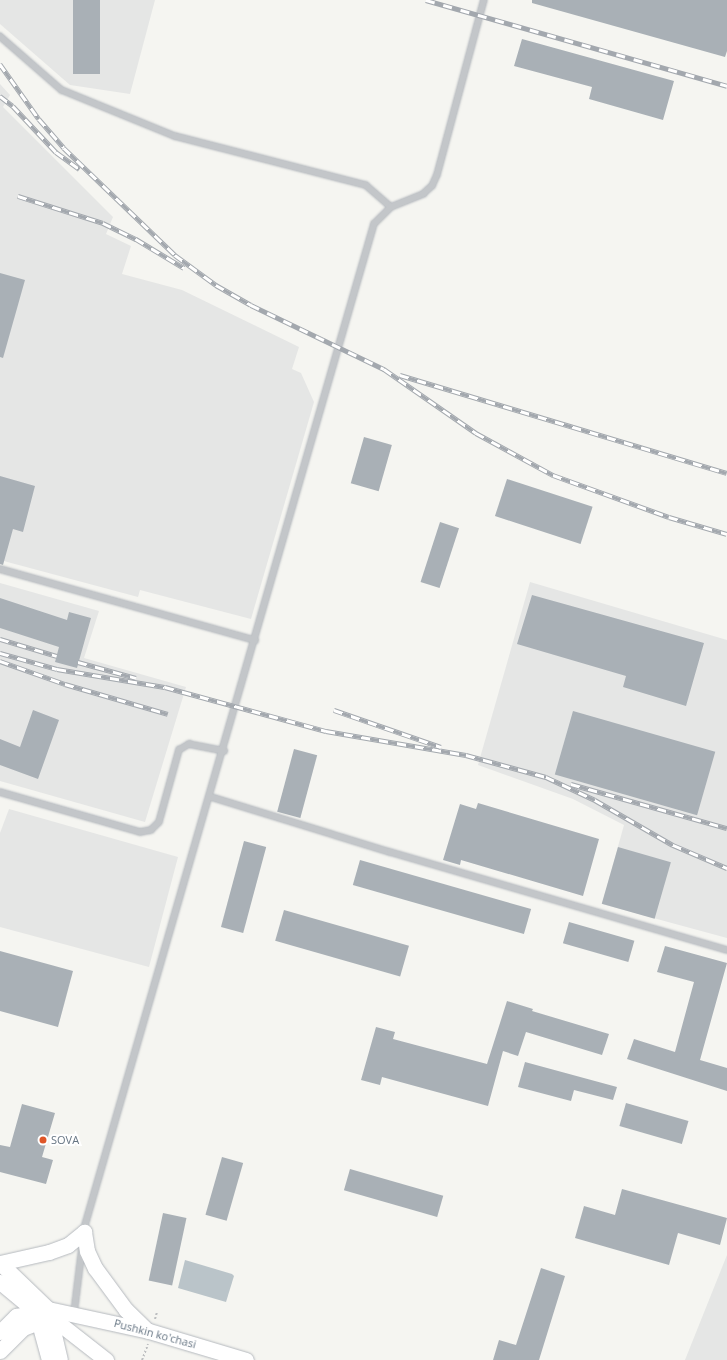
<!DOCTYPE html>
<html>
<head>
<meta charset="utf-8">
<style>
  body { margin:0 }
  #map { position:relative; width:727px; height:1360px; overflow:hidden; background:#f5f5f1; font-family:"Open Sans",sans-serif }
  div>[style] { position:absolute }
  .built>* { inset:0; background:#e5e6e5 }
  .water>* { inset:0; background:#bac4c9 }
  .building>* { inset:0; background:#a9b0b6; transform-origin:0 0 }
  .path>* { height:2px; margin-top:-1px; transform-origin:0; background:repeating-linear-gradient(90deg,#bcbec0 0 2px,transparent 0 4px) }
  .roads { filter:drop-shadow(0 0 1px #b5b9be) drop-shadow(0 0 1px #b5b9be) }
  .lane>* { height:5.5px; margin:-2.75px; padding:0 2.75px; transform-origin:2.75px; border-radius:2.75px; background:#c3c6c9 }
  .secondary>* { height:15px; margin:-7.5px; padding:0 7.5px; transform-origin:7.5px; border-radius:7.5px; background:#fff }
  .rail>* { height:4.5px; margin-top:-2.25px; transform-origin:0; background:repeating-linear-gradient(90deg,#fff 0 9px,#a3a8ae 0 18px); box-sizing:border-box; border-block:1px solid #a3a8ae }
  .dots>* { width:11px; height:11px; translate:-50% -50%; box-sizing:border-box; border:2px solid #fff; border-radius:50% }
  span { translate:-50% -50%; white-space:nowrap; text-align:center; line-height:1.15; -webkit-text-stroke:4px #fff; paint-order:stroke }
  .poi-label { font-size:11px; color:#657482 }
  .left { translate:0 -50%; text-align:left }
  .street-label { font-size:11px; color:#657482 }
</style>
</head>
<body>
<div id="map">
  <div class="built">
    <i style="clip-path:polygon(0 0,155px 0,130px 94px,70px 85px,0 24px)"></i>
    <i style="clip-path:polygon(0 84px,10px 95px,3px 107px,113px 217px,106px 234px,131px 246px,122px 274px,182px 290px,299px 347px,292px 369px,301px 373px,314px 402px,251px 619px,140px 590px,138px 597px,0 560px)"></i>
    <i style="clip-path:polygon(530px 582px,727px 640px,727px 938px,602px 904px,624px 825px,573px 799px,478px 765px)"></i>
    <i style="clip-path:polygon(0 583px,99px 611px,84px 658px,186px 687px,145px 822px,0 781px)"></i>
    <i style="clip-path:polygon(9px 809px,178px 857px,149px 967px,0 927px,0 833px)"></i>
    <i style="clip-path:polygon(727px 1255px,727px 1360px,685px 1360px)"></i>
  </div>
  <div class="water">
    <i style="clip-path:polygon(185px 1260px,232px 1274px,234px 1276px,226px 1302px,178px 1288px)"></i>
  </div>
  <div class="building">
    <i style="left:73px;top:0;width:27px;height:74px"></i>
    <i style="clip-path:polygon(532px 0,727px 0,727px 51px,725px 57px,532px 3px)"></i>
    <i style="clip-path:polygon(522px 39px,674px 81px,663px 120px,589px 99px,592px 87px,514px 66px)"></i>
    <i style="clip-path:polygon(0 273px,25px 280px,3px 358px,0 357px)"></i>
    <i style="left:364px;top:437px;width:29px;height:48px;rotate:16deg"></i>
    <i style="clip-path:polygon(0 476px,35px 486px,23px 532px,13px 529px,3px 565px,0 564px)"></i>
    <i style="left:507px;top:479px;width:90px;height:39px;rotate:18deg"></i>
    <i style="left:440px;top:522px;width:20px;height:63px;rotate:18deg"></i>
    <i style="clip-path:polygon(532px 595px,704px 643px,686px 706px,623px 687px,626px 676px,517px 644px)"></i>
    <i style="clip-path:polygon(0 598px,67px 620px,69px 612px,91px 618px,77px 668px,55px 662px,59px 647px,0 628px)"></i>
    <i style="clip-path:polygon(33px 710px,59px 720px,38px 779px,0 765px,0 739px,20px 747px)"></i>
    <i style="left:573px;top:711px;width:148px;height:66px;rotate:16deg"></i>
    <i style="left:294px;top:749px;width:24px;height:65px;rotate:15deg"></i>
    <i style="clip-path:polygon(478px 803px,599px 839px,583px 896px,461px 860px,460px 865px,443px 860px,460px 804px,476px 809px)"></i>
    <i style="left:244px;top:841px;width:23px;height:89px;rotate:15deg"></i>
    <i style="left:618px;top:847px;width:55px;height:59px;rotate:16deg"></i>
    <i style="left:360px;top:860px;width:178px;height:26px;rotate:16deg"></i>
    <i style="left:284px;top:910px;width:130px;height:32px;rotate:16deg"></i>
    <i style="left:569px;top:922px;width:68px;height:22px;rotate:16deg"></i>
    <i style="clip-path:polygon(665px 946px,727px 963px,700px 1060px,727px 1068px,727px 1091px,627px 1059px,634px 1039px,675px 1052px,694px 982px,657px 972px)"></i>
    <i style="clip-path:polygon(0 951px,73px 971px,58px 1027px,0 1011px)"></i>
    <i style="clip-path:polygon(507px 1001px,533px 1009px,532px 1011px,609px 1034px,602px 1055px,526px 1032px,518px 1056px,503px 1051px,488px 1106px,382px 1077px,380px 1085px,361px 1080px,376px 1027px,395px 1032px,393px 1039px,487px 1064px)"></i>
    <i style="clip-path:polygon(525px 1062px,617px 1087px,613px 1100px,574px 1090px,571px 1101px,518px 1087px)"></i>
    <i style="left:626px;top:1103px;width:65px;height:24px;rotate:16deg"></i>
    <i style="clip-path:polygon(22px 1104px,55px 1113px,42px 1157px,53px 1160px,46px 1184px,0 1172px,0 1145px,10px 1147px)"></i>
    <i style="left:222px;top:1157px;width:22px;height:60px;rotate:16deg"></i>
    <i style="left:350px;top:1169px;width:97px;height:22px;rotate:16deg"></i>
    <i style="clip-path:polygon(622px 1189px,727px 1218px,720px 1245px,678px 1233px,669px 1265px,575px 1238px,584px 1206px,615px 1215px)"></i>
    <i style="left:163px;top:1213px;width:24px;height:69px;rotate:12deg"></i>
    <i style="clip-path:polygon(541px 1268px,565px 1276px,539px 1360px,493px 1360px,499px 1340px,516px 1345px)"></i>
  </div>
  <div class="path">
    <i style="left:155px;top:1319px;width:7px;rotate:-74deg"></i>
    <i style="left:142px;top:1360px;width:17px;rotate:-69deg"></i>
  </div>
  <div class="roads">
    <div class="lane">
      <i style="left:0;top:36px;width:82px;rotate:41.1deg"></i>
      <i style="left:62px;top:90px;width:122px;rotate:22.2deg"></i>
      <i style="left:175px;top:136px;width:197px;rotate:14.4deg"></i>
      <i style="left:366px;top:185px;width:33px;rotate:41deg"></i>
      <i style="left:0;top:569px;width:265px;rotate:15.6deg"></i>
      <i style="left:0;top:792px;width:146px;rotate:15.9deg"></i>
      <i style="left:140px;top:832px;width:11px;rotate:-10deg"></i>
      <i style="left:151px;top:830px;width:11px;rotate:-45deg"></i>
      <i style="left:159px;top:822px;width:75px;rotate:-74.5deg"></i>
      <i style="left:179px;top:750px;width:12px;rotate:-31deg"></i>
      <i style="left:189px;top:744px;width:36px;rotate:11deg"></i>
      <i style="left:211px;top:797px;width:187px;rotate:17.1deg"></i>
      <i style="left:390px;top:852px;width:351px;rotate:16.2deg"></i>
      <i style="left:83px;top:1232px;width:1049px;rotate:-73.9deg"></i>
      <i style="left:374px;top:224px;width:24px;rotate:-45deg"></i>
      <i style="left:391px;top:207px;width:35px;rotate:-22deg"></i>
      <i style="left:423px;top:194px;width:12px;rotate:-42deg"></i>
      <i style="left:432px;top:186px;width:12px;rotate:-66deg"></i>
      <i style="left:437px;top:175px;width:181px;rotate:-75deg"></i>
      <i style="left:74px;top:1313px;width:65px;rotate:-83deg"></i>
    </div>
    <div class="secondary">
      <i style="left:84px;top:1232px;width:19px;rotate:81deg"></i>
      <i style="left:87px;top:1251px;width:19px;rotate:65deg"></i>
      <i style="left:95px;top:1268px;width:52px;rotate:53.6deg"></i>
      <i style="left:126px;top:1310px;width:30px;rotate:44deg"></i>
      <i style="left:0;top:1263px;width:66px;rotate:43.8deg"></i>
      <i style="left:48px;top:1309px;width:52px;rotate:76.8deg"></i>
      <i style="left:0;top:1263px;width:50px;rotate:-12.7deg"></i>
      <i style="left:49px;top:1252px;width:20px;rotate:-20deg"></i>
      <i style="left:68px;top:1245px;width:21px;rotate:-39deg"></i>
      <i style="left:0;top:1282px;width:47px;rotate:39.8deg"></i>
      <i style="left:36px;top:1312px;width:50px;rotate:74.8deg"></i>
      <i style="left:51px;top:1317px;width:70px;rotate:38deg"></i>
      <i style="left:0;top:1332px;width:23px;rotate:-45deg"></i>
      <i style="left:16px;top:1316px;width:33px;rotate:-12deg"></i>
      <i style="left:48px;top:1309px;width:103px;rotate:12.3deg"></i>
      <i style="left:149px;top:1331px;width:101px;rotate:16.6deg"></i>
      <i style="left:0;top:1351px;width:33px;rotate:-45deg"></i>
      <i style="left:23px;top:1328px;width:28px;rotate:-21deg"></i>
    </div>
  </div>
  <div class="rail">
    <i style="left:426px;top:0;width:313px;rotate:15.9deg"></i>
    <i style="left:0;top:64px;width:67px;rotate:54.7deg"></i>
    <i style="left:39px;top:119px;width:38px;rotate:49deg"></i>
    <i style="left:64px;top:148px;width:154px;rotate:43.9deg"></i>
    <i style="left:175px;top:255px;width:51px;rotate:36.2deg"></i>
    <i style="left:216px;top:285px;width:40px;rotate:29.7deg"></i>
    <i style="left:251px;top:305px;width:148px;rotate:25.7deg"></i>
    <i style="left:384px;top:369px;width:112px;rotate:34.8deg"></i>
    <i style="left:476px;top:433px;width:88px;rotate:28.6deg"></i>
    <i style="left:553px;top:475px;width:123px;rotate:19.9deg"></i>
    <i style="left:669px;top:517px;width:60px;rotate:16.3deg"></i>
    <i style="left:0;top:96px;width:16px;rotate:38deg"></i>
    <i style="left:13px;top:106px;width:63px;rotate:46.9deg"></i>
    <i style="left:56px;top:152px;width:29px;rotate:36deg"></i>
    <i style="left:18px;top:196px;width:89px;rotate:17.6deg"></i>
    <i style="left:103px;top:223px;width:37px;rotate:26deg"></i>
    <i style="left:136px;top:239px;width:56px;rotate:31.1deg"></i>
    <i style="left:400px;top:375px;width:341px;rotate:16.7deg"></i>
    <i style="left:0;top:639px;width:59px;rotate:16.6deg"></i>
    <i style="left:0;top:653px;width:59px;rotate:15.7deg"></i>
    <i style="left:57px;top:669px;width:109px;rotate:9.5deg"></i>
    <i style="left:165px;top:687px;width:167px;rotate:15.3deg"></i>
    <i style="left:326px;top:731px;width:142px;rotate:9.7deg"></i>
    <i style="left:466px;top:755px;width:83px;rotate:15.4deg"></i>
    <i style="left:546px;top:777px;width:54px;rotate:25.1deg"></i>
    <i style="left:595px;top:800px;width:90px;rotate:30deg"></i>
    <i style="left:673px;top:845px;width:59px;rotate:23.1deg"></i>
    <i style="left:0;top:661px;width:69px;rotate:19.5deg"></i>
    <i style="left:65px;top:684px;width:107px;rotate:16.2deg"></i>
    <i style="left:78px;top:662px;width:60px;rotate:15.4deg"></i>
    <i style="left:334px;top:710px;width:113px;rotate:19.1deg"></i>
    <i style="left:571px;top:784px;width:162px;rotate:15.8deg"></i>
  </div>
  <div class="dots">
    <i style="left:43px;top:1140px;background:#df5628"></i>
  </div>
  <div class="poi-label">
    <span class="left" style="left:51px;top:1140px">SOVA</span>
  </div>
  <div class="street-label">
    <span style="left:155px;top:1334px;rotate:15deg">Pushkin ko'chasi</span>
  </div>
</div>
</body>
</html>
